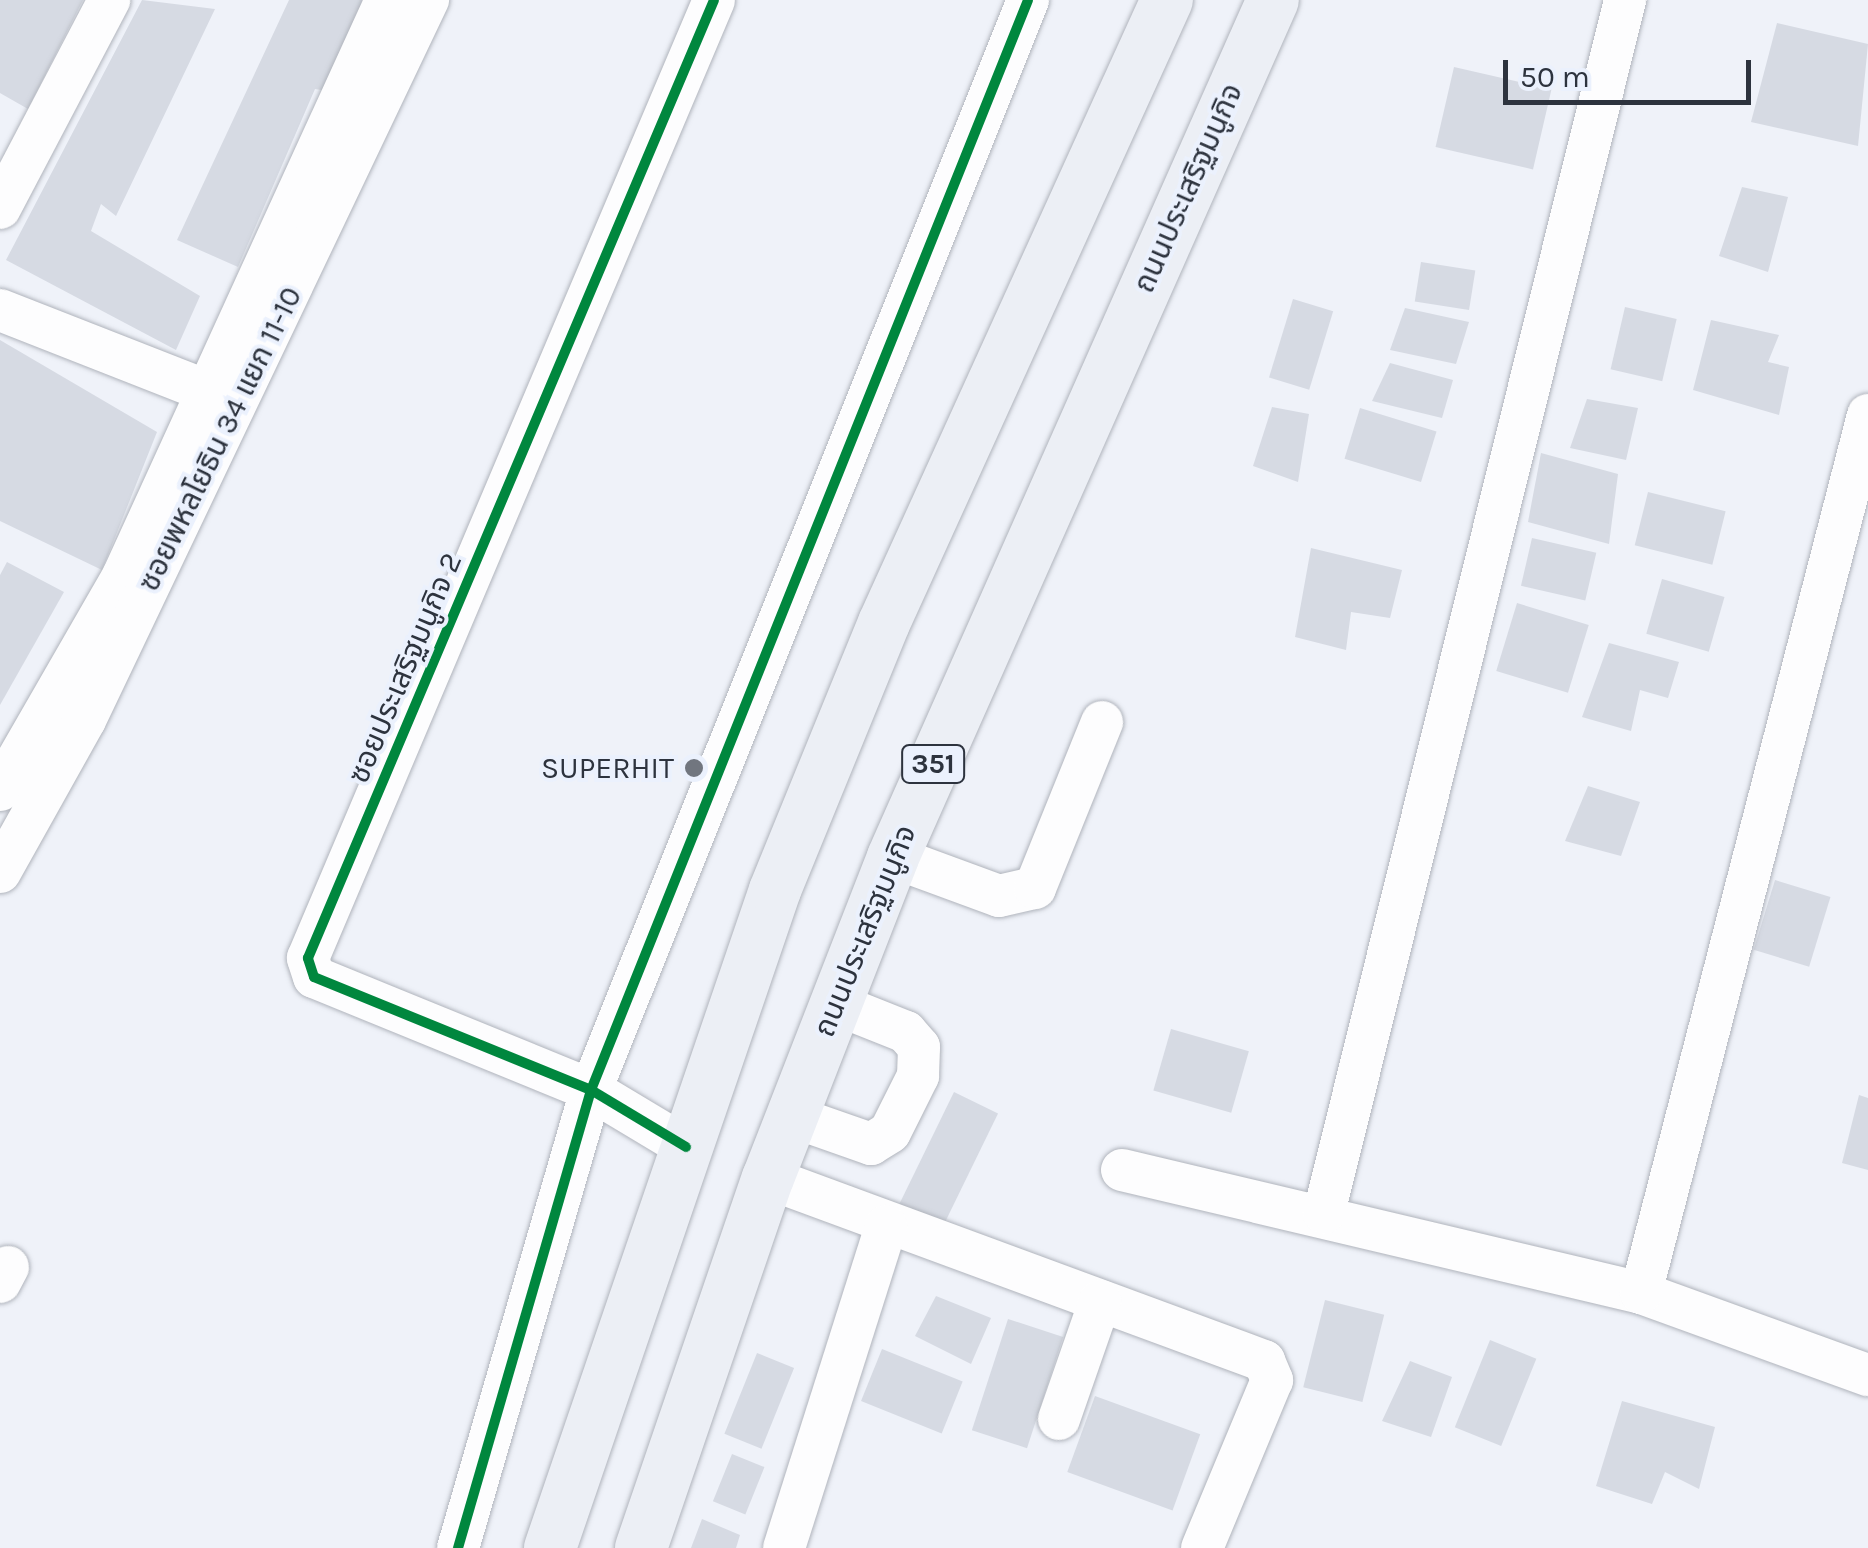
<!DOCTYPE html>
<html>
<head>
<meta charset="utf-8">
<style>
  body { margin:0 }
  #map { position:relative; width:1868px; height:1548px; overflow:hidden; background:#eff2f9; font-family:Karla,"Noto Sans Thai",sans-serif }
  div>[style] { position:absolute }
  .building>* { inset:0; background:#d6dae3; transform-origin:0 0 }
  .roads { filter:drop-shadow(0 0 2px #b0b4bc) drop-shadow(0 0 2px #b0b4bc) }
  .minor>* { height:42px; margin:-21px; padding:0 21px; transform-origin:21px; border-radius:21px; background:#fdfdfe }
  .major>* { height:52px; margin:-26px; padding:0 26px; transform-origin:26px; border-radius:26px; background:#eceff5 }
  .cycleway>* { height:10px; margin:-5px; padding:0 5px; transform-origin:5px; border-radius:5px; background:#00873e }
  .dots>* { width:28px; height:28px; translate:-50% -50%; box-sizing:border-box; border:5px solid #ebf1fd; border-radius:50% }
  span { translate:-50% -50%; white-space:nowrap; text-align:center; line-height:1.15; -webkit-text-stroke:8px #ebf1fd; paint-order:stroke }
  .shield-label span { padding:2px 8px; background:#ebf1fd; border:2px solid; border-radius:8px; -webkit-text-stroke-width:0 }
  .shield-label { font-size:28px; color:#2d333e; font-weight:700 }
  .street-label { font-size:30px; color:#2d333e }
  .poi-label { font-size:30px; color:#2d333e }
  .right { translate:-100% -50%; text-align:right }
  .scale { position:absolute; left:1503px; top:60px; width:248px; height:45px; box-sizing:border-box; border:5px solid #2d333e; border-top:0; padding-left:12px; font-size:30px; line-height:35px; white-space:nowrap; color:#2d333e; -webkit-text-stroke:8px #ebf1fd; paint-order:stroke }
</style>
</head>
<body>
<div id="map">
  <div class="building">
    <i style="clip-path:polygon(0 0,83px 0,28px 109px,0 93px)"></i>
    <i style="clip-path:polygon(142px 0,215px 9px,116px 216px,101px 204px,91px 231px,200px 296px,176px 350px,6px 260px)"></i>
    <i style="clip-path:polygon(289px 0,362px 0,360px 23px,328px 91px,315px 89px,238px 267px,177px 240px)"></i>
    <i style="clip-path:polygon(1777px 23px,1868px 44px,1858px 146px,1751px 122px)"></i>
    <i style="left:1454px;top:67px;width:100px;height:82px;rotate:13deg"></i>
    <i style="clip-path:polygon(1742px 187px,1788px 197px,1768px 272px,1719px 256px)"></i>
    <i style="left:1421px;top:262px;width:55px;height:40px;rotate:9deg"></i>
    <i style="left:1293px;top:299px;width:42px;height:82px;rotate:17deg"></i>
    <i style="left:1625px;top:307px;width:53px;height:64px;rotate:13deg"></i>
    <i style="clip-path:polygon(1405px 308px,1469px 322px,1456px 364px,1390px 350px)"></i>
    <i style="clip-path:polygon(1711px 320px,1779px 335px,1768px 362px,1789px 367px,1779px 415px,1693px 390px)"></i>
    <i style="clip-path:polygon(0 340px,157px 432px,102px 570px,0 521px)"></i>
    <i style="clip-path:polygon(1390px 363px,1453px 380px,1442px 418px,1372px 401px)"></i>
    <i style="clip-path:polygon(1587px 399px,1638px 408px,1626px 460px,1570px 448px)"></i>
    <i style="clip-path:polygon(1272px 407px,1309px 414px,1298px 482px,1253px 466px)"></i>
    <i style="left:1360px;top:408px;width:80px;height:53px;rotate:17deg"></i>
    <i style="clip-path:polygon(1541px 453px,1618px 474px,1609px 544px,1528px 522px)"></i>
    <i style="left:1648px;top:492px;width:80px;height:55px;rotate:14deg"></i>
    <i style="left:1532px;top:538px;width:66px;height:49px;rotate:13deg"></i>
    <i style="clip-path:polygon(1311px 548px,1402px 570px,1390px 618px,1351px 612px,1346px 650px,1295px 637px)"></i>
    <i style="clip-path:polygon(7px 562px,64px 592px,0 705px,0 575px)"></i>
    <i style="left:1662px;top:579px;width:65px;height:57px;rotate:16deg"></i>
    <i style="left:1517px;top:603px;width:75px;height:71px;rotate:17deg"></i>
    <i style="clip-path:polygon(1609px 643px,1679px 662px,1668px 698px,1640px 690px,1631px 731px,1582px 717px)"></i>
    <i style="clip-path:polygon(1588px 786px,1640px 802px,1621px 856px,1565px 841px)"></i>
    <i style="left:1775px;top:880px;width:58px;height:73px;rotate:17deg"></i>
    <i style="left:1171px;top:1029px;width:81px;height:64px;rotate:16deg"></i>
    <i style="left:954px;top:1092px;width:49px;height:126px;rotate:26deg"></i>
    <i style="clip-path:polygon(1859px 1095px,1868px 1098px,1868px 1170px,1842px 1163px)"></i>
    <i style="clip-path:polygon(936px 1296px,991px 1318px,971px 1364px,915px 1336px)"></i>
    <i style="left:1325px;top:1300px;width:61px;height:90px;rotate:14deg"></i>
    <i style="left:1008px;top:1319px;width:58px;height:117px;rotate:18deg"></i>
    <i style="left:1490px;top:1340px;width:50px;height:94px;rotate:22deg"></i>
    <i style="left:882px;top:1349px;width:87px;height:56px;rotate:22deg"></i>
    <i style="left:757px;top:1353px;width:40px;height:87px;rotate:22deg"></i>
    <i style="clip-path:polygon(1410px 1361px,1452px 1377px,1431px 1437px,1382px 1421px)"></i>
    <i style="left:1095px;top:1396px;width:112px;height:81px;rotate:20deg"></i>
    <i style="clip-path:polygon(1622px 1401px,1715px 1427px,1699px 1489px,1665px 1472px,1652px 1504px,1596px 1486px)"></i>
    <i style="left:732px;top:1454px;width:35px;height:51px;rotate:22deg"></i>
    <i style="clip-path:polygon(702px 1519px,740px 1535px,736px 1548px,691px 1548px)"></i>
  </div>
  <div class="roads">
    <div class="minor">
      <i style="left:0;top:208px;width:235px;rotate:-62.3deg"></i>
      <i style="left:0;top:310px;width:222px;rotate:21.4deg"></i>
      <i style="left:0;top:790px;width:247px;rotate:-60.1deg"></i>
      <i style="left:123px;top:576px;width:633px;rotate:-65.46deg"></i>
      <i style="left:893px;top:857px;width:113px;rotate:20.2deg"></i>
      <i style="left:999px;top:896px;width:37px;rotate:-13deg"></i>
      <i style="left:1035px;top:888px;width:179px;rotate:-68deg"></i>
      <i style="left:0;top:872px;width:174px;rotate:-60.8deg"></i>
      <i style="left:85px;top:720px;width:798px;rotate:-64.53deg"></i>
      <i style="left:791px;top:1116px;width:85px;rotate:19.3deg"></i>
      <i style="left:871px;top:1144px;width:22px;rotate:-32deg"></i>
      <i style="left:890px;top:1132px;width:63px;rotate:-63.4deg"></i>
      <i style="left:918px;top:1076px;width:29px;rotate:-88deg"></i>
      <i style="left:919px;top:1047px;width:20px;rotate:-131deg"></i>
      <i style="left:906px;top:1032px;width:75px;rotate:-158.2deg"></i>
      <i style="left:686px;top:1147px;width:111px;rotate:-149deg"></i>
      <i style="left:591px;top:1090px;width:299px;rotate:-157.8deg"></i>
      <i style="left:314px;top:977px;width:20px;rotate:-108deg"></i>
      <i style="left:308px;top:958px;width:1040px;rotate:-67.03deg"></i>
      <i style="left:1122px;top:1170px;width:533px;rotate:13.33deg"></i>
      <i style="left:1641px;top:1293px;width:241px;rotate:19.9deg"></i>
      <i style="left:768px;top:1178px;width:529px;rotate:20.25deg"></i>
      <i style="left:1264px;top:1361px;width:21px;rotate:67deg"></i>
      <i style="left:1272px;top:1380px;width:182px;rotate:112.6deg"></i>
      <i style="left:1324px;top:1213px;width:1250px;rotate:-76.06deg"></i>
      <i style="left:0;top:1282px;width:17px;rotate:-62deg"></i>
      <i style="left:1641px;top:1293px;width:907px;rotate:-75.5deg"></i>
      <i style="left:1059px;top:1419px;width:125px;rotate:-70.8deg"></i>
      <i style="left:458px;top:1548px;width:477px;rotate:-73.8deg"></i>
      <i style="left:591px;top:1090px;width:1174px;rotate:-68.15deg"></i>
      <i style="left:784px;top:1548px;width:338px;rotate:-72.4deg"></i>
    </div>
    <div class="major">
      <i style="left:550px;top:1548px;width:695px;rotate:-71.12deg"></i>
      <i style="left:775px;top:890px;width:288px;rotate:-67.8deg"></i>
      <i style="left:884px;top:623px;width:684px;rotate:-65.57deg"></i>
      <i style="left:641px;top:1548px;width:391px;rotate:-71.1deg"></i>
      <i style="left:768px;top:1178px;width:344px;rotate:-68.7deg"></i>
      <i style="left:893px;top:857px;width:937px;rotate:-66.09deg"></i>
    </div>
  </div>
  <div class="cycleway">
    <i style="left:686px;top:1147px;width:111px;rotate:-149deg"></i>
    <i style="left:591px;top:1090px;width:299px;rotate:-157.8deg"></i>
    <i style="left:314px;top:977px;width:20px;rotate:-108deg"></i>
    <i style="left:308px;top:958px;width:1040px;rotate:-67.03deg"></i>
    <i style="left:458px;top:1548px;width:477px;rotate:-73.8deg"></i>
    <i style="left:591px;top:1090px;width:1174px;rotate:-68.15deg"></i>
  </div>
  <div class="dots">
    <i style="left:694px;top:768px;background:#71767f"></i>
  </div>
  <div class="shield-label">
    <span style="left:933px;top:764px">351</span>
  </div>
  <div class="street-label">
    <span style="left:1188px;top:188px;rotate:-66deg">ถนนประเสริฐมนูกิจ</span>
    <span style="left:220px;top:439px;rotate:-64deg">ซอยพหลโยธิน 34 แยก 11-10</span>
    <span style="left:405px;top:668px;rotate:-67deg">ซอยประเสริฐมนูกิจ 2</span>
    <span style="left:865px;top:931px;rotate:-68deg">ถนนประเสริฐมนูกิจ</span>
  </div>
  <div class="poi-label">
    <span class="right" style="left:674px;top:768px">SUPERHIT</span>
  </div>
  <div class="scale">50 m</div>
</div>
</body>
</html>
